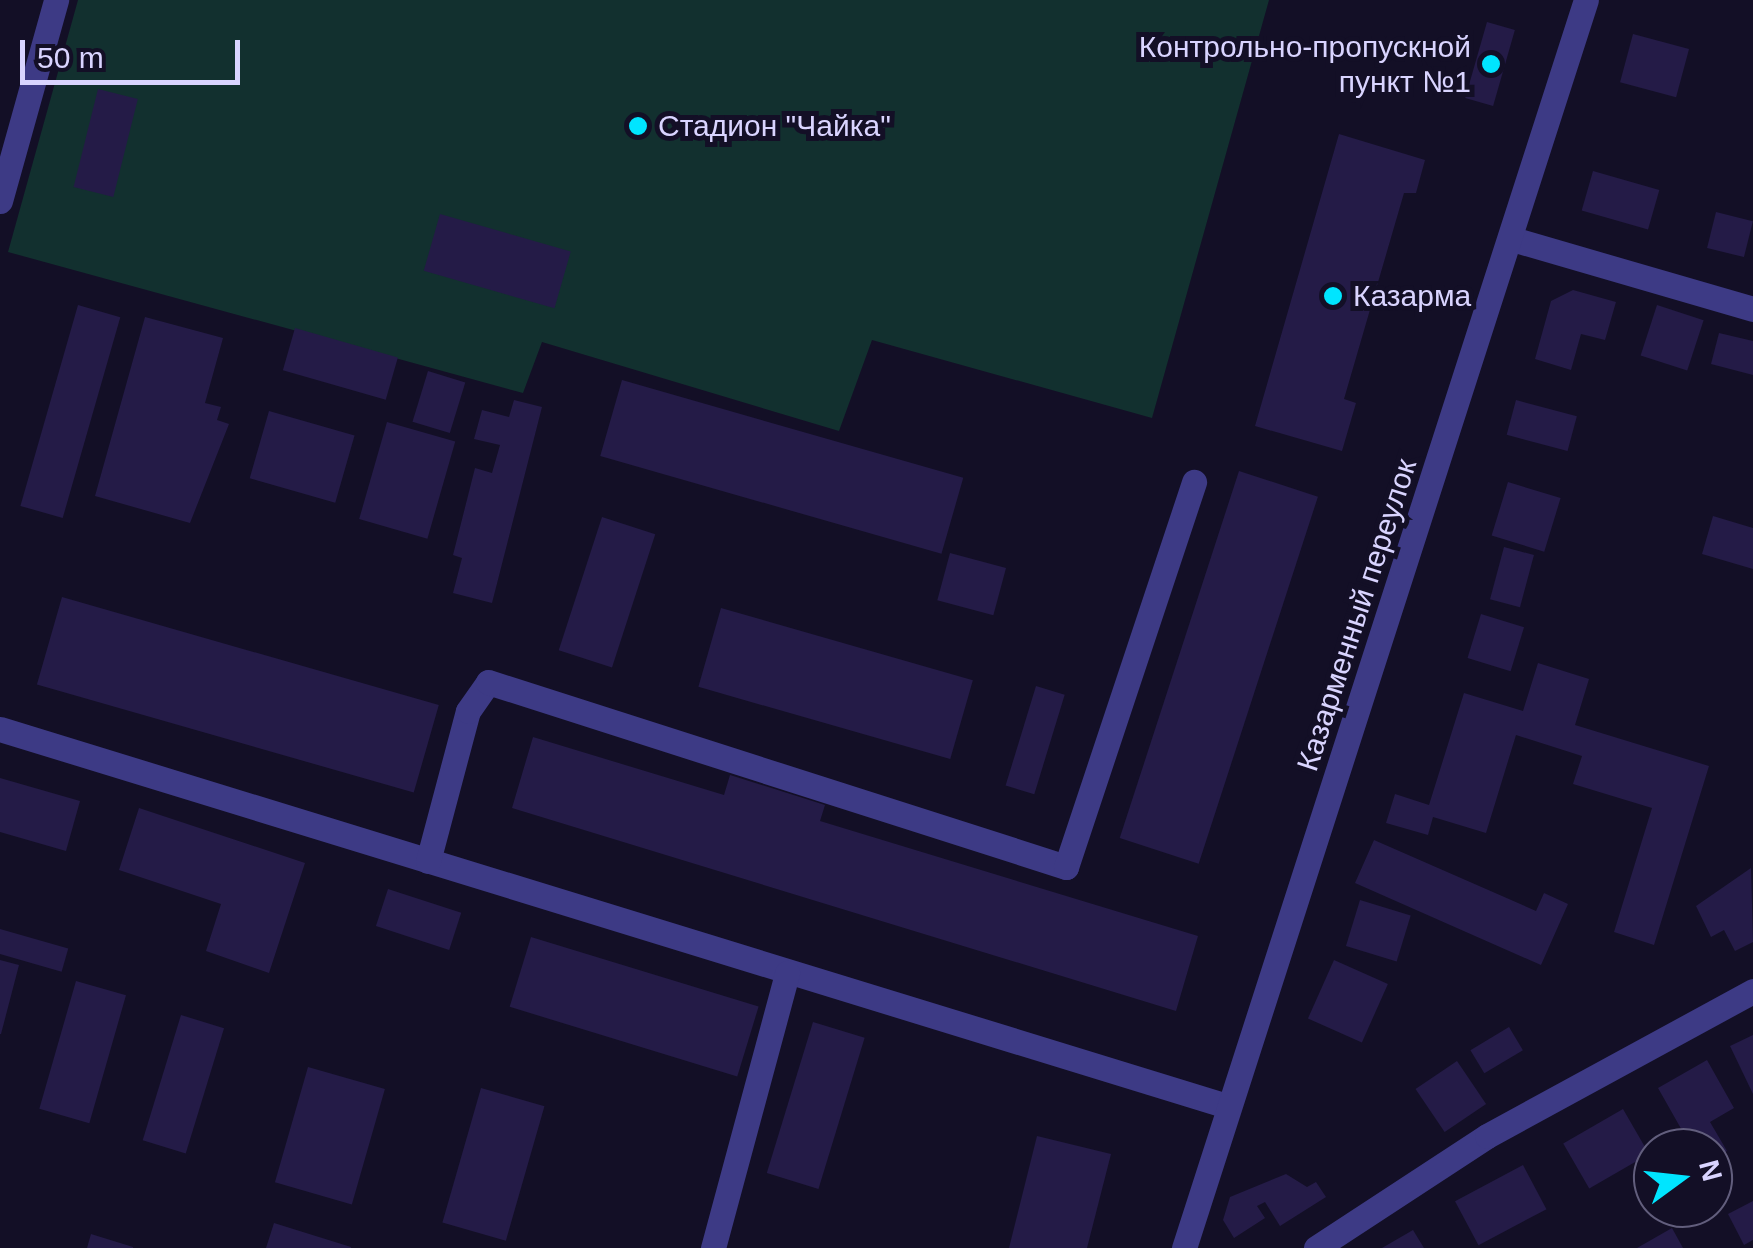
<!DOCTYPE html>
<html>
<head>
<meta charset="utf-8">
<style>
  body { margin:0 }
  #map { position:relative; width:1753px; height:1248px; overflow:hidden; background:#130f26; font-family:Helvetica,sans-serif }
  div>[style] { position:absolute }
  .green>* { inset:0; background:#12302f }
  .building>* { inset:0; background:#241b47; transform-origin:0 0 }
  .minor>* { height:25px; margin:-12.5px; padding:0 12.5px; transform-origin:12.5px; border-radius:12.5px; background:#3d3a85 }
  .dots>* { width:28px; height:28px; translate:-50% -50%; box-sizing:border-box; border:5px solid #130f26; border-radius:50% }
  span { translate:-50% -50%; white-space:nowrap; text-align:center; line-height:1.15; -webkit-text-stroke:10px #130f26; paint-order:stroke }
  .poi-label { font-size:30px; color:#d9d4ff }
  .right { translate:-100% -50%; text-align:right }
  .left { translate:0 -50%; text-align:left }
  .street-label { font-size:30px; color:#d9d4ff }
  .north { position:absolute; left:1633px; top:1128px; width:100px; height:100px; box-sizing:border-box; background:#130f26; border:2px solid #625e7d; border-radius:50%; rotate:75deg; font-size:28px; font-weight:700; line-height:40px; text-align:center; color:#d9d4ff }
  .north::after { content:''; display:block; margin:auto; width:35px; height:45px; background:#00e5ff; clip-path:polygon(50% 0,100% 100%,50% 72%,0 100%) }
  .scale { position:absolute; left:20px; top:40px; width:220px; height:45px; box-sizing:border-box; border:5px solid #d9d4ff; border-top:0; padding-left:12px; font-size:30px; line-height:35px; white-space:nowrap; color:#d9d4ff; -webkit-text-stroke:8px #130f26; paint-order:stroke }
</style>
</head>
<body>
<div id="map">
  <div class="green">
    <i style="clip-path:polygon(78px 0,1269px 0,1152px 418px,872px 340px,839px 431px,542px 342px,523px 393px,8px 252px)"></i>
  </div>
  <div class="building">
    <i style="left:1487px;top:22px;width:29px;height:79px;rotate:16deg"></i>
    <i style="left:1633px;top:34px;width:58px;height:50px;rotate:15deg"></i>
    <i style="left:98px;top:89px;width:41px;height:101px;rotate:14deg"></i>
    <i style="clip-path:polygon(1339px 134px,1425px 160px,1416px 193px,1404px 193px,1344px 399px,1356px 403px,1342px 451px,1255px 426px)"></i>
    <i style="left:1593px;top:171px;width:69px;height:41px;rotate:16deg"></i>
    <i style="left:1716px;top:212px;width:38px;height:37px;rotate:14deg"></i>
    <i style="left:440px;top:214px;width:136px;height:59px;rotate:16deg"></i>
    <i style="clip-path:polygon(1573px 290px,1616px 302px,1605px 340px,1581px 334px,1571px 370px,1535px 359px,1551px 301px)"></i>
    <i style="left:78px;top:305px;width:44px;height:209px;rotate:16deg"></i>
    <i style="left:1657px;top:305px;width:49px;height:53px;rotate:18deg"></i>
    <i style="clip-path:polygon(145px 317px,223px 338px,205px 403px,221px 407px,217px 420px,229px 424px,190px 523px,95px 496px)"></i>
    <i style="left:295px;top:328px;width:107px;height:44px;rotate:16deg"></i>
    <i style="clip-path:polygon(1719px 333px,1753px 341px,1753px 375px,1711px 364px)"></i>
    <i style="left:428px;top:371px;width:39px;height:53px;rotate:17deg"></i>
    <i style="left:622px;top:380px;width:355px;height:79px;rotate:16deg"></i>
    <i style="clip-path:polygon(514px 400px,542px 407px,492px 603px,453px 593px,462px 558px,453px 555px,475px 468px,492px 473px,500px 445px,474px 439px,482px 410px,509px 417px)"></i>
    <i style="left:1516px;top:400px;width:63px;height:36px;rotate:15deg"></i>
    <i style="left:269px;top:411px;width:89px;height:70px;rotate:16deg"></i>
    <i style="left:387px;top:422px;width:71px;height:101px;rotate:16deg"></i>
    <i style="left:1239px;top:471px;width:83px;height:386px;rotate:18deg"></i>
    <i style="left:1508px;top:482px;width:55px;height:56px;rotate:17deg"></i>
    <i style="clip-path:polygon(1713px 516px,1753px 528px,1753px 569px,1702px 554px)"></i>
    <i style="left:602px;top:517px;width:56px;height:140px;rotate:18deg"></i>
    <i style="left:1504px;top:547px;width:31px;height:54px;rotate:15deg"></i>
    <i style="left:950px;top:553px;width:58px;height:49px;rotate:15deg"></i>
    <i style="left:62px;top:597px;width:392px;height:91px;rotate:16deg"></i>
    <i style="left:721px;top:608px;width:262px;height:82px;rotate:16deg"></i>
    <i style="left:1481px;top:614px;width:45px;height:46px;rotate:17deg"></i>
    <i style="clip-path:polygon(1538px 663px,1589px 679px,1575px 725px,1709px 766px,1654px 945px,1614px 932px,1652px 808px,1573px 784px,1582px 756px,1516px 735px,1486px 833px,1433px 817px,1428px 835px,1386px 823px,1395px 794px,1429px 805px,1464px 693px,1523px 711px)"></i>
    <i style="left:1036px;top:686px;width:30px;height:104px;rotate:17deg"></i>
    <i style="clip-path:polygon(533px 737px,724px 795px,730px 775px,825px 805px,820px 821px,1198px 936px,1176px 1011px,512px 808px)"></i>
    <i style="clip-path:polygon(0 778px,80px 801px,66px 851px,0 832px)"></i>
    <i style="clip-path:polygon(139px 808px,305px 863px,269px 973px,206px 951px,221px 904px,119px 870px)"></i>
    <i style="clip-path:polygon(1374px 840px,1536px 911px,1544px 893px,1568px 904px,1541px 965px,1355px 883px)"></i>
    <i style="clip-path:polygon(1751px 868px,1753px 942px,1735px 951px,1724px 930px,1711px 937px,1696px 906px)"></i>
    <i style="left:388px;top:889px;width:77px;height:39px;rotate:18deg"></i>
    <i style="left:1360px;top:900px;width:53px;height:48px;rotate:17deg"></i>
    <i style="left:0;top:929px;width:71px;height:24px;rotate:16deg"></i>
    <i style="left:531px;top:937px;width:238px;height:73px;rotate:17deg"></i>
    <i style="clip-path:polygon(0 960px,19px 965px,1px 1034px,0 1034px)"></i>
    <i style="left:1334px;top:960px;width:59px;height:64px;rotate:24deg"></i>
    <i style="left:76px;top:981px;width:52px;height:133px;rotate:16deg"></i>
    <i style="left:181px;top:1015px;width:45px;height:131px;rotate:17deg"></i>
    <i style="left:813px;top:1022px;width:54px;height:158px;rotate:17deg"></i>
    <i style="left:1509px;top:1027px;width:27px;height:45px;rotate:59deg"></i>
    <i style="clip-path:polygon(1753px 1035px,1753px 1094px,1730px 1046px)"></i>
    <i style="clip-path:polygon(1707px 1060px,1734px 1108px,1710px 1122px,1727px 1151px,1713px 1158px,1713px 1148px,1692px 1148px,1658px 1088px)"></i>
    <i style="left:1457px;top:1061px;width:52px;height:50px;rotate:56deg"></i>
    <i style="left:308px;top:1067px;width:80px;height:120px;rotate:16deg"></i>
    <i style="left:481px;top:1088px;width:66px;height:140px;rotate:16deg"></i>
    <i style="left:1623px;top:1109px;width:52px;height:69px;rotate:60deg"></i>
    <i style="clip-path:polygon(1037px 1136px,1111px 1154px,1087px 1248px,1009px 1248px)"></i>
    <i style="left:1523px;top:1165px;width:50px;height:77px;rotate:62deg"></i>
    <i style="clip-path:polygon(1286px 1174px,1307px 1187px,1316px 1182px,1326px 1197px,1280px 1226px,1265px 1202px,1257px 1206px,1265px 1218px,1234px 1238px,1223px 1220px,1230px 1197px)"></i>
    <i style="clip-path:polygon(1753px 1201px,1753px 1240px,1744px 1245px,1728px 1214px)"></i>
    <i style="clip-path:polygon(274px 1223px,351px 1247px,351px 1248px,266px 1248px)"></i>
    <i style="clip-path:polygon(1672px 1228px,1683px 1248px,1637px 1248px)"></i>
    <i style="clip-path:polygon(1413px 1230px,1424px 1248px,1382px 1248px)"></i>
    <i style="clip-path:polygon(91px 1234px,133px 1247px,133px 1248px,87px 1248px)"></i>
  </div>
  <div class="minor">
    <i style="left:0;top:201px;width:209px;rotate:-74.4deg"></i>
    <i style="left:1512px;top:239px;width:251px;rotate:16.2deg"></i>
    <i style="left:0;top:729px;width:1284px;rotate:17.08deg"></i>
    <i style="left:428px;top:861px;width:155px;rotate:-75.1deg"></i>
    <i style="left:468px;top:711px;width:35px;rotate:-55deg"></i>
    <i style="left:488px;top:682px;width:607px;rotate:17.75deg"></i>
    <i style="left:1066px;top:867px;width:406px;rotate:-71.6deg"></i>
    <i style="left:713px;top:1248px;width:285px;rotate:-74.9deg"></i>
    <i style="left:1184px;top:1248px;width:1311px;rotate:-72.15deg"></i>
    <i style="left:1316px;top:1248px;width:204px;rotate:-33.2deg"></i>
    <i style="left:1487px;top:1136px;width:303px;rotate:-28.6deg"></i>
  </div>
  <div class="dots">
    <i style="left:1491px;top:64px;background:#00e5ff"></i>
    <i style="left:638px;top:126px;background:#00e5ff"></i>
    <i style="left:1333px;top:296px;background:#00e5ff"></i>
  </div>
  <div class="poi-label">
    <span class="right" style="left:1471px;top:64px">Контрольно-пропускной<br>пункт №1</span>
    <span class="left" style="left:658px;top:126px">Стадион "Чайка"</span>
    <span class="left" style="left:1353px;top:296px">Казарма</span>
  </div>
  <div class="street-label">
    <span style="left:1357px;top:615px;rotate:-72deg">Казарменный переулок</span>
  </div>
  <div class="north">N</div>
  <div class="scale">50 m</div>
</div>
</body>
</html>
